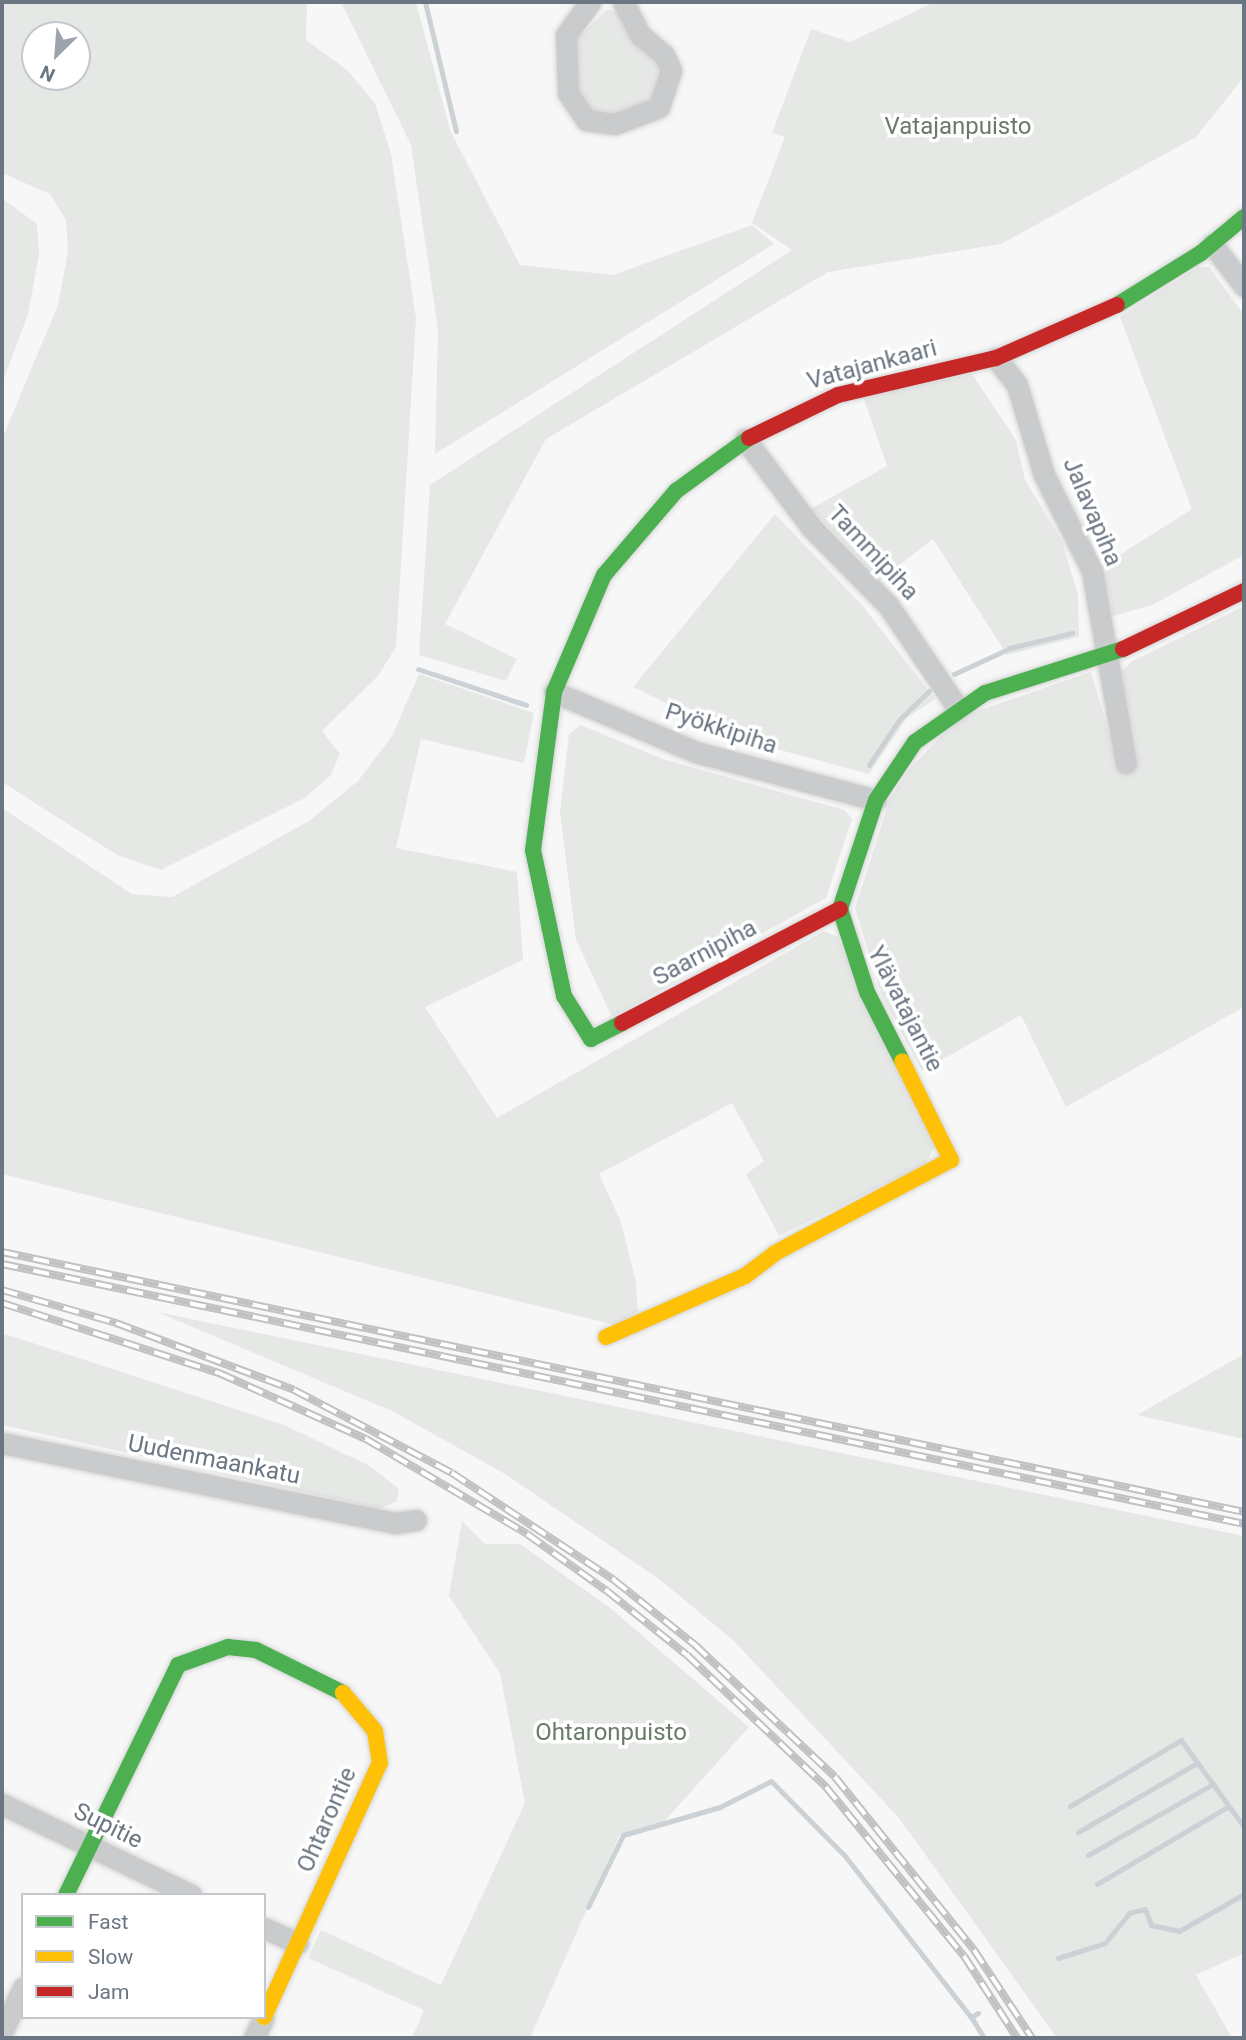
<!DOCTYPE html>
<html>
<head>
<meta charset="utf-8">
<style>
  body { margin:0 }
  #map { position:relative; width:1246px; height:2040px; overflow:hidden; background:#f7f7f7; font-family:Roboto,sans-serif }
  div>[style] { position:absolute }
  .green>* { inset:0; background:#e5e8e5 }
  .stream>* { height:5px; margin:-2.5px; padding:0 2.5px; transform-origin:2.5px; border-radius:2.5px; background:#ccd1d5 }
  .roads { filter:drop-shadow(0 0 2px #d3d4d4) drop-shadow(0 0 2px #d3d4d4) }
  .street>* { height:21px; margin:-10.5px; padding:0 10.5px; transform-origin:10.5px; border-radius:10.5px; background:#cacbcc }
  .fast>* { height:16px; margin:-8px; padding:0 8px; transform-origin:8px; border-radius:8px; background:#4caf50 }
  .slow>* { height:16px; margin:-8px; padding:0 8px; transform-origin:8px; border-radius:8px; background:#ffc107 }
  .jam>* { height:16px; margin:-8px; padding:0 8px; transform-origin:8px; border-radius:8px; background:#c62828 }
  .rail>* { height:8px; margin-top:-4px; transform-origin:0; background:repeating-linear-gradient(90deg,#fff 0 16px,#c0c1c2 0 32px); box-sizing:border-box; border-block:2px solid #c0c1c2 }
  span { translate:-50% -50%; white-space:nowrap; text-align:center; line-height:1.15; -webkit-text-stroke:7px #fff; paint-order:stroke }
  .park-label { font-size:24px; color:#6b7b69 }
  .street-label { font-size:24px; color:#6b7683 }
  .frame { position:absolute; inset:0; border:4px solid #6b7683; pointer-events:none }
  .legend { position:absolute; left:21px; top:1893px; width:245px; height:126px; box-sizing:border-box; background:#fff; border:2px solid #c4c8cd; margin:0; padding:9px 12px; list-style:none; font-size:21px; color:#6b7683 }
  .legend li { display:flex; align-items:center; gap:14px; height:35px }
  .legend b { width:35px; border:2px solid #c4c8cd }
  .north { position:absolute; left:21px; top:21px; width:70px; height:70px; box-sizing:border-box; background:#fff; border:2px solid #c4c8cd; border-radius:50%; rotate:205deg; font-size:19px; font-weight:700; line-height:28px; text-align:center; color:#6b7683 }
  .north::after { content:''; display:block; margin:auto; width:24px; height:32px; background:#9ca3ac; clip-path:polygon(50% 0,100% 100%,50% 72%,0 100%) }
</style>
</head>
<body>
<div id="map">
  <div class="green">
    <i style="clip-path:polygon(evenodd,2px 2px,307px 2px,306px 40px,347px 70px,375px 103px,391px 154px,416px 318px,396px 647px,377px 677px,322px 731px,340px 754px,330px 776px,303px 799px,161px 870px,117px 855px,2px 782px,2px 439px,58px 305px,68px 251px,66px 220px,50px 194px,2px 173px,2px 2px,35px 35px,77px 35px,77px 77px,35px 77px,35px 35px)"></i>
    <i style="clip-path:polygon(341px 2px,416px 2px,450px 130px,520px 265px,613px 275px,752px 225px,774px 244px,435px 454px,438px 330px,411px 145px)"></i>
    <i style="clip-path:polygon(935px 2px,1244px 2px,1244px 77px,1196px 137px,1001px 244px,828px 272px,546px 439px,445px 624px,517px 659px,506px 681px,419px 655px,430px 485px,792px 250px,752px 223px,785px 137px,772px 133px,811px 29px,850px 42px)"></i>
    <i style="clip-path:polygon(606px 10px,617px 11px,661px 71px,655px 99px,603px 120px,579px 101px,572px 44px)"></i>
    <i style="clip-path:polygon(2px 198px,37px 224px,39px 255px,28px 314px,2px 384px)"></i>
    <i style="clip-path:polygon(1198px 267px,1209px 267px,1244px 315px,1244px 555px,1152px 605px,1110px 617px,1102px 566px,1192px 509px,1120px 317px)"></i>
    <i style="clip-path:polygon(972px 374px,1016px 440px,1025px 480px,1062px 541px,1078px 595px,1079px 637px,1007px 655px,933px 539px,880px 580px,811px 509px,887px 466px,863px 396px)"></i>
    <i style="clip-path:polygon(775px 514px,862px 605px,935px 699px,907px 718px,869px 774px,736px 738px,633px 687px)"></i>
    <i style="clip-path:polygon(1244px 606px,1244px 1007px,1066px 1107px,1021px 1015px,922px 1071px,882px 996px,855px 908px,890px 799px,912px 766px,960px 717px,1091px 672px,1117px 761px,1118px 675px,1131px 662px)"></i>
    <i style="clip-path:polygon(419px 674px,534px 713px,524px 763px,421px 739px,396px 848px,517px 872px,523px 960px,425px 1007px,497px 1118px,824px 931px,838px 937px,936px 1145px,925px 1165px,779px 1236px,746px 1174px,764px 1161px,732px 1103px,599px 1174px,621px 1222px,636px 1283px,638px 1312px,615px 1325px,2px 1174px,2px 808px,132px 894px,172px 897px,309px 821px,358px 781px,392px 736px)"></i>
    <i style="clip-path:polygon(581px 725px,663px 759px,844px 810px,852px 819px,826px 898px,612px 1017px,576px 940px,560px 812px,569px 734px)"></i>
    <i style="clip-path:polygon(157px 1312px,1244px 1536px,1244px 1953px,1196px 1975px,1232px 2038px,1057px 2038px,899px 1818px,734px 1641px,659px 1579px,505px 1474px,394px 1412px)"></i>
    <i style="clip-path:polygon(2px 1333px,284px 1425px,370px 1466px,399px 1489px,397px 1501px,380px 1509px,2px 1425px)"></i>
    <i style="clip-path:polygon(1244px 1354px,1244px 1439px,1137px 1415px)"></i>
    <i style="clip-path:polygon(462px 1521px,485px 1544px,520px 1544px,609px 1607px,749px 1727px,661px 1825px,620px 1834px,530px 2038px,412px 2038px,424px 2010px,308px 1958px,321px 1930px,441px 1985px,525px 1803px,500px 1673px,449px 1596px)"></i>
  </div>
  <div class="stream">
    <i style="left:425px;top:2px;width:133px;rotate:76.5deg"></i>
    <i style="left:418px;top:669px;width:114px;rotate:18.4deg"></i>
    <i style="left:954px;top:674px;width:62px;rotate:-24.9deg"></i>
    <i style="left:1010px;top:648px;width:64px;rotate:-13.6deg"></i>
    <i style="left:869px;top:765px;width:54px;rotate:-56.3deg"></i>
    <i style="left:899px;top:720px;width:42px;rotate:-44deg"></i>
    <i style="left:1070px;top:1806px;width:129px;rotate:-30.7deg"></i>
    <i style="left:1181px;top:1740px;width:107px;rotate:54.1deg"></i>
    <i style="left:1078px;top:1832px;width:138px;rotate:-30.1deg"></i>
    <i style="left:1088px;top:1855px;width:144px;rotate:-29.6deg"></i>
    <i style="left:1097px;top:1884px;width:153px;rotate:-30.6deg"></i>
    <i style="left:588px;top:1907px;width:80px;rotate:-64.1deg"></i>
    <i style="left:623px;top:1835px;width:101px;rotate:-16.1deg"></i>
    <i style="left:720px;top:1807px;width:57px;rotate:-27deg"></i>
    <i style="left:771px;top:1781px;width:105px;rotate:45.4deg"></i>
    <i style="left:845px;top:1856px;width:204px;rotate:52deg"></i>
    <i style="left:1058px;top:1958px;width:49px;rotate:-17.7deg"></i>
    <i style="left:1105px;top:1943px;width:38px;rotate:-51deg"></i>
    <i style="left:1129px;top:1913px;width:16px;rotate:-14deg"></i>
    <i style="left:1145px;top:1909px;width:17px;rotate:69deg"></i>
    <i style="left:1151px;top:1925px;width:29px;rotate:12deg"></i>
    <i style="left:1179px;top:1931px;width:75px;rotate:-29.6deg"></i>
    <i style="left:978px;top:2013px;width:8px;rotate:150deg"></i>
    <i style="left:971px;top:2017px;width:25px;rotate:58deg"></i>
  </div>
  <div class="roads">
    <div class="street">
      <i style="left:590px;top:2px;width:41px;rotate:126deg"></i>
      <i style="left:566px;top:35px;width:58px;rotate:88deg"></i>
      <i style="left:568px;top:93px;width:32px;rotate:56deg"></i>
      <i style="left:586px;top:120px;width:29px;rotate:8deg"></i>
      <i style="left:615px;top:124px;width:47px;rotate:-21.1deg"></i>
      <i style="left:659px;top:107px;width:39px;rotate:-72deg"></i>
      <i style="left:671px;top:70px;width:17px;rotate:-115deg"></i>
      <i style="left:664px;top:55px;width:31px;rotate:-140deg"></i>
      <i style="left:640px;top:35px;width:37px;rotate:-117deg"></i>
      <i style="left:1212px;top:244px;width:53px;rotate:52.7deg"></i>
      <i style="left:996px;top:358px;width:34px;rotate:52deg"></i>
      <i style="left:1017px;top:385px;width:94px;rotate:73.3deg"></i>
      <i style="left:1044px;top:475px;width:107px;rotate:63.4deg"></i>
      <i style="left:1092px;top:571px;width:195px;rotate:80deg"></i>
      <i style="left:745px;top:439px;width:110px;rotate:53.1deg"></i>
      <i style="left:811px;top:527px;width:110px;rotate:45.4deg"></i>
      <i style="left:888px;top:605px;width:123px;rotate:55.9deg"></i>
      <i style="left:554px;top:692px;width:154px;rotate:22.9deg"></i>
      <i style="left:696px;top:752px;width:186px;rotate:14.9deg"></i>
      <i style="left:2px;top:1443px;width:401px;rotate:11.5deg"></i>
      <i style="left:395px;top:1523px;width:21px;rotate:-8deg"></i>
      <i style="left:2px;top:1804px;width:210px;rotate:25.7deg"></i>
      <i style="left:264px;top:1928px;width:37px;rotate:24deg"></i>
      <i style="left:2px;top:2032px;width:49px;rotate:-64.5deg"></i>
      <i style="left:254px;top:2038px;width:23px;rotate:-65deg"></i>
    </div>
    <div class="fast">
      <i style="left:1117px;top:305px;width:99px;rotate:-31.8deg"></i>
      <i style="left:1201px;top:253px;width:56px;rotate:-39.9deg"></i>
      <i style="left:622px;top:1023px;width:35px;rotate:153deg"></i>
      <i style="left:591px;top:1039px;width:51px;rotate:-122.1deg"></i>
      <i style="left:564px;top:996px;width:149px;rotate:-102deg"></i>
      <i style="left:533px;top:850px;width:159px;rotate:-82.4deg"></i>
      <i style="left:554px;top:692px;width:127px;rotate:-66.9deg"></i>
      <i style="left:604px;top:575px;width:111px;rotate:-49.4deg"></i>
      <i style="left:676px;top:491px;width:90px;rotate:-36deg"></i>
      <i style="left:902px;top:1061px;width:77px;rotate:-116.9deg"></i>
      <i style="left:867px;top:992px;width:87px;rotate:-108deg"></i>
      <i style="left:840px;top:909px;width:115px;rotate:-71.7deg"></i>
      <i style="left:876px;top:800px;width:70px;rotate:-56.1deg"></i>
      <i style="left:915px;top:742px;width:85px;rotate:-35deg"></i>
      <i style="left:985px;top:693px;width:145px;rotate:-17.7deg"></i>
      <i style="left:66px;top:1895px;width:256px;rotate:-64deg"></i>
      <i style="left:178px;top:1665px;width:53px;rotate:-19.8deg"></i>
      <i style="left:228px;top:1647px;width:28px;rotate:6deg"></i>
      <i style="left:256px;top:1650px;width:97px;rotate:26.3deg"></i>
    </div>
    <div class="slow">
      <i style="left:606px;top:1337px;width:152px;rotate:-23.7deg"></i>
      <i style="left:745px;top:1276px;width:38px;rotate:-37deg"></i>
      <i style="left:775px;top:1253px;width:199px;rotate:-27.9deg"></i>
      <i style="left:951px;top:1160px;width:110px;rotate:-116.3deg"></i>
      <i style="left:264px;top:2017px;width:279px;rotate:-65.5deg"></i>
      <i style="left:380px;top:1763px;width:32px;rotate:-99deg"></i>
      <i style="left:375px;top:1731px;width:50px;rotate:-130.1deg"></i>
    </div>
    <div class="jam">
      <i style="left:749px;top:438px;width:99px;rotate:-25.8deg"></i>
      <i style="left:838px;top:395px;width:162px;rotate:-13.2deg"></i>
      <i style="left:996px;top:358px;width:132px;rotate:-23.7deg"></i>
      <i style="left:1123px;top:649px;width:134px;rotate:-25.6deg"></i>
      <i style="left:622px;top:1023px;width:246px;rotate:-27.6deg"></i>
    </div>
  </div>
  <div class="rail">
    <i style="left:2px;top:1252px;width:1269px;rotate:11.82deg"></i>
    <i style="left:2px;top:1264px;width:1269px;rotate:11.82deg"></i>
    <i style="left:2px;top:1290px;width:119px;rotate:16.1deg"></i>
    <i style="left:116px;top:1323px;width:190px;rotate:20.6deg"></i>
    <i style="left:294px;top:1390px;width:178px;rotate:27.7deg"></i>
    <i style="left:452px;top:1473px;width:194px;rotate:33.4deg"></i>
    <i style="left:614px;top:1580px;width:104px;rotate:38.7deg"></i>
    <i style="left:695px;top:1645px;width:192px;rotate:43.3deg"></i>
    <i style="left:835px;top:1777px;width:222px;rotate:51.2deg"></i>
    <i style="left:974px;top:1950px;width:105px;rotate:56.6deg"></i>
    <i style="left:2px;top:1303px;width:228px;rotate:17.9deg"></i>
    <i style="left:219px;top:1373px;width:161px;rotate:24.2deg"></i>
    <i style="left:366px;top:1439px;width:187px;rotate:30.5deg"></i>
    <i style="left:527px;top:1534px;width:98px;rotate:35.5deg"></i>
    <i style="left:607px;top:1591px;width:102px;rotate:38.7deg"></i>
    <i style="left:687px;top:1655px;width:192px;rotate:43.5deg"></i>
    <i style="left:826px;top:1787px;width:218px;rotate:50.8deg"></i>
    <i style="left:964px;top:1956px;width:98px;rotate:57.1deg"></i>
  </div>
  <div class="park-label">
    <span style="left:958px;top:127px">Vatajanpuisto</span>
    <span style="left:611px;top:1733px">Ohtaronpuisto</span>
  </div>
  <div class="street-label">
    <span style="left:872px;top:365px;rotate:-15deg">Vatajankaari</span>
    <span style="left:1092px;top:512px;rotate:67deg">Jalavapiha</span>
    <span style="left:873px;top:553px;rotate:47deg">Tammipiha</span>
    <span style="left:721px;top:729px;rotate:18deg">Pyökkipiha</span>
    <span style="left:705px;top:953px;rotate:-28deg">Saarnipiha</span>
    <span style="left:905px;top:1009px;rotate:63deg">Ylävatajantie</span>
    <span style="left:214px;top:1460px;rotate:11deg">Uudenmaankatu</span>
    <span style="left:327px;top:1820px;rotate:-66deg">Ohtarontie</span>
    <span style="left:108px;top:1826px;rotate:26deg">Supitie</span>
  </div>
  <div class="frame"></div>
  <ul class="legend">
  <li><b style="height:9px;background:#4caf50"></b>Fast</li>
  <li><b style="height:9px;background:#ffc107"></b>Slow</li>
  <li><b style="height:9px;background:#c62828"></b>Jam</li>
  </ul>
  <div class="north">N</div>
</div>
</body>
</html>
